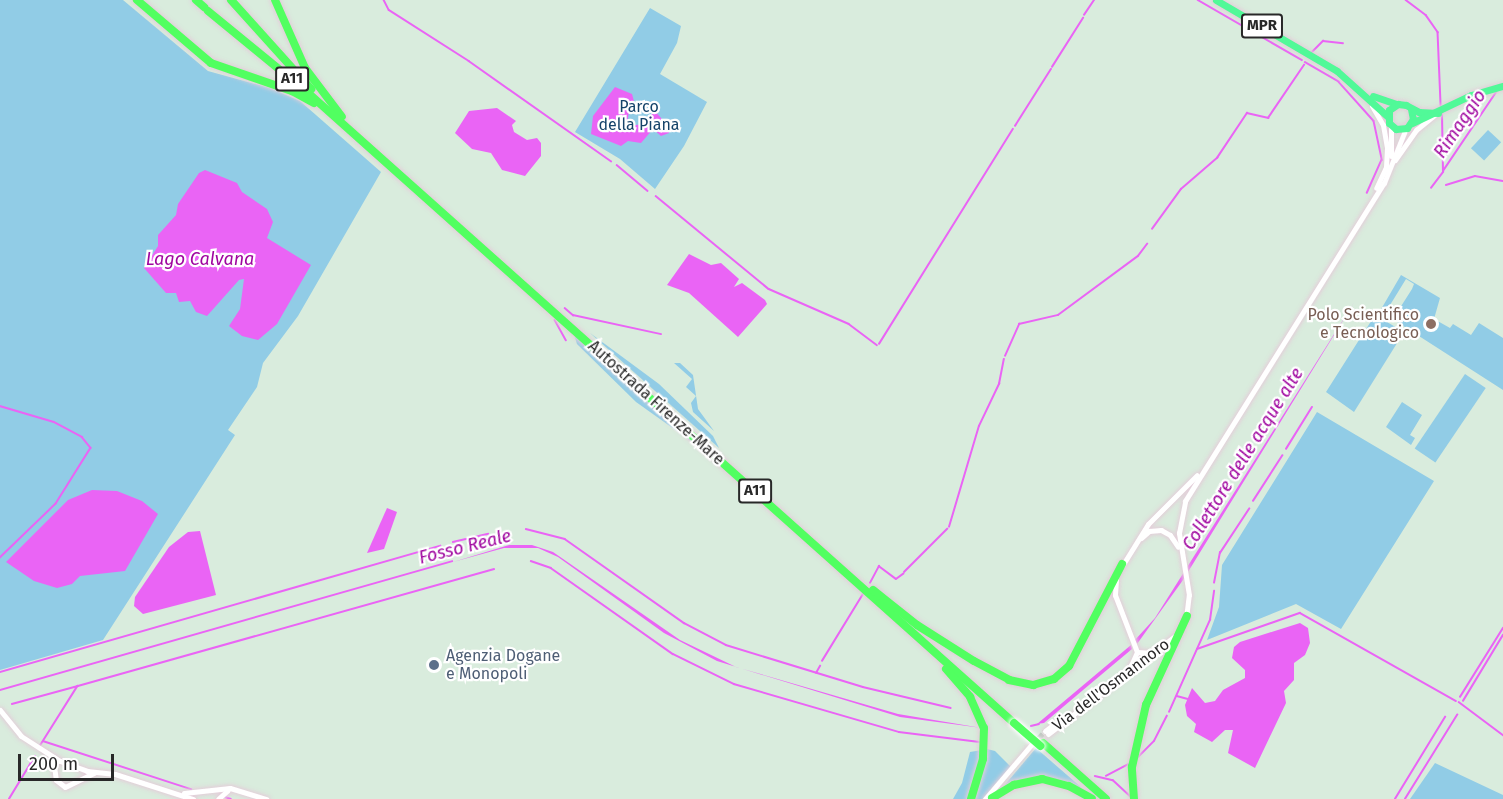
<!DOCTYPE html>
<html>
<head>
<meta charset="utf-8">
<style>
  body { margin:0 }
  #map { position:relative; width:1503px; height:799px; overflow:hidden; background:#d9ecdd; font-family:"Fira Sans",sans-serif }
  div>[style] { position:absolute }
  .green>* { inset:0; background:#91cce6; transform-origin:0 0 }
  .water>* { inset:0; background:#ea64f5 }
  .stream>* { height:1.5px; margin:-0.75px; padding:0 0.75px; transform-origin:0.75px; border-radius:0.75px; background:#ea64f5 }
  .secondary-tunnel>* { height:5px; margin-top:-2.5px; transform-origin:0; background:repeating-linear-gradient(90deg,#b6c5b9 0 5px,transparent 0 7.5px) }
  .roads { filter:drop-shadow(0 0 2px #e3ced9) drop-shadow(0 0 2px #e3ced9) }
  .secondary>* { height:5px; margin:-2.5px; padding:0 2.5px; transform-origin:2.5px; border-radius:2.5px; background:#fff }
  .primary>* { height:7px; margin:-3.5px; padding:0 3.5px; transform-origin:3.5px; border-radius:3.5px; background:#51f998 }
  .highway>* { height:8px; margin:-4px; padding:0 4px; transform-origin:4px; border-radius:4px; background:#51ff60 }
  .bridges { filter:drop-shadow(0 0 2px #fff) drop-shadow(0 0 2px #fff) }
  .highway-bridge>* { height:8px; margin:-4px; padding:0 4px; transform-origin:4px; border-radius:4px; background:#51ff60 }
  .dots>* { width:16px; height:16px; translate:-50% -50%; box-sizing:border-box; border:3px solid #fff; border-radius:50% }
  span { translate:-50% -50%; white-space:nowrap; text-align:center; line-height:1.15; -webkit-text-stroke:4.5px #fff; paint-order:stroke }
  .shield-label span { padding:2px 4px; background:#fff; border:2px solid; border-radius:4px; -webkit-text-stroke-width:0 }
  .shield-label { font-size:15px; color:#282828; font-weight:700 }
  .park-label { font-size:16px; color:#154369 }
  .education-label { font-size:16px; color:#785e54 }
  .right { translate:-100% -50%; text-align:right }
  .street-label { font-size:16px; color:#282828 }
  .service-label { font-size:16px; color:#4e5e75 }
  .left { translate:0 -50%; text-align:left }
  .water-label { font-size:18px; color:#9f059f; font-style:italic }
  .scale { position:absolute; left:18px; top:754px; width:96px; height:27px; box-sizing:border-box; border:3px solid #282828; border-top:0; padding-left:8px; font-size:18px; line-height:21px; white-space:nowrap; color:#282828; -webkit-text-stroke:4px #fff; paint-order:stroke }
</style>
</head>
<body>
<div id="map">
  <div class="green">
    <i style="clip-path:polygon(0 0,123px 0,208px 71px,270px 88px,300px 101px,381px 172px,298px 316px,263px 363px,257px 387px,228px 430px,235px 435px,103px 640px,0 670px)"></i>
    <i style="clip-path:polygon(650px 8px,681px 26px,677px 43px,660px 74px,707px 102px,684px 146px,655px 189px,620px 159px,575px 132px)"></i>
    <i style="left:1488px;top:130px;width:18px;height:25px;rotate:43deg"></i>
    <i style="clip-path:polygon(evenodd,1401px 275px,1440px 298px,1434px 319px,1450px 328px,1453px 324px,1471px 335px,1479px 323px,1503px 338px,1503px 390px,1380px 311px,1401px 275px,1406px 279px,1414px 284px,1412px 289px,1398px 311px,1391px 313px,1387px 310px,1406px 279px)"></i>
    <i style="clip-path:polygon(1375px 315px,1404px 332px,1354px 412px,1326px 392px,1359px 340px,1369px 346px,1359px 340px)"></i>
    <i style="clip-path:polygon(590px 333px,659px 384px,713px 436px,719px 448px)"></i>
    <i style="clip-path:polygon(574px 334px,698px 445px,698px 446px,636px 402px,577px 344px)"></i>
    <i style="clip-path:polygon(674px 363px,680px 363px,693px 375px,698px 409px,714px 431px,693px 412px,691px 403px,696px 396px,686px 387px,692px 379px)"></i>
    <i style="left:1465px;top:374px;width:25px;height:90px;rotate:34deg"></i>
    <i style="clip-path:polygon(1402px 402px,1422px 415px,1410px 435px,1415px 438px,1411px 445px,1386px 427px)"></i>
    <i style="clip-path:polygon(1317px 412px,1434px 481px,1341px 629px,1296px 604px,1207px 640px,1219px 607px,1222px 565px)"></i>
    <i style="clip-path:polygon(1036px 748px,1082px 788px,1062px 781px,1003px 787px)"></i>
    <i style="clip-path:polygon(987px 749px,995px 751px,1011px 767px,983px 799px,974px 799px)"></i>
    <i style="clip-path:polygon(982px 750px,969px 799px,953px 799px,962px 783px,970px 752px)"></i>
    <i style="clip-path:polygon(1435px 763px,1503px 795px,1503px 799px,1410px 799px)"></i>
  </div>
  <div class="water">
    <i style="clip-path:polygon(615px 87px,632px 94px,635px 105px,630px 107px,626px 127px,647px 123px,654px 110px,669px 127px,669px 133px,661px 136px,653px 129px,641px 143px,628px 141px,621px 146px,591px 134px,593px 116px)"></i>
    <i style="clip-path:polygon(497px 108px,516px 121px,512px 125px,514px 132px,527px 140px,537px 138px,541px 143px,541px 156px,525px 176px,502px 170px,491px 153px,472px 149px,455px 133px,469px 111px)"></i>
    <i style="clip-path:polygon(205px 170px,237px 183px,242px 192px,267px 209px,273px 222px,267px 238px,311px 265px,277px 324px,258px 340px,242px 336px,229px 326px,240px 309px,244px 279px,239px 280px,207px 316px,196px 312px,190px 301px,179px 302px,176px 293px,166px 293px,144px 268px,158px 246px,158px 235px,176px 215px,178px 204px,199px 173px)"></i>
    <i style="clip-path:polygon(689px 254px,711px 265px,721px 263px,739px 279px,734px 287px,742px 283px,765px 300px,767px 304px,738px 337px,689px 293px,667px 285px)"></i>
    <i style="clip-path:polygon(1355px 301px,1183px 580px,1137px 644px,1135px 640px,1155px 618px)"></i>
    <i style="clip-path:polygon(92px 490px,117px 491px,142px 501px,158px 514px,125px 571px,80px 576px,72px 584px,57px 588px,34px 581px,6px 562px,68px 500px)"></i>
    <i style="clip-path:polygon(387px 508px,397px 512px,384px 549px,367px 553px)"></i>
    <i style="clip-path:polygon(200px 531px,216px 595px,143px 614px,134px 606px,135px 597px,169px 547px,188px 532px)"></i>
    <i style="clip-path:polygon(509px 545px,532px 545px,553px 552px,680px 640px,736px 667px,898px 714px,982px 728px,900px 717px,717px 661px,664px 633px,558px 557px,538px 548px,504px 548px,453px 562px)"></i>
    <i style="clip-path:polygon(1300px 623px,1308px 628px,1310px 643px,1305px 655px,1294px 663px,1294px 680px,1284px 691px,1286px 703px,1255px 768px,1228px 753px,1233px 730px,1225px 730px,1212px 742px,1194px 732px,1196px 724px,1187px 716px,1185px 705px,1192px 688px,1205px 703px,1215px 701px,1223px 690px,1245px 678px,1245px 670px,1232px 658px,1234px 647px,1240px 642px)"></i>
    <i style="clip-path:polygon(1131px 645px,1132px 649px,1089px 685px,1044px 723px,1037px 724px)"></i>
  </div>
  <div class="stream">
    <i style="left:384px;top:0;width:11px;rotate:63deg"></i>
    <i style="left:389px;top:10px;width:95px;rotate:32.5deg"></i>
    <i style="left:469px;top:61px;width:174px;rotate:35.2deg"></i>
    <i style="left:1198px;top:0;width:120px;rotate:30deg"></i>
    <i style="left:1406px;top:0;width:25px;rotate:37deg"></i>
    <i style="left:1426px;top:15px;width:21px;rotate:55deg"></i>
    <i style="left:1438px;top:32px;width:73px;rotate:87.6deg"></i>
    <i style="left:1084px;top:15px;width:18px;rotate:-56deg"></i>
    <i style="left:1311px;top:53px;width:17px;rotate:-45deg"></i>
    <i style="left:1323px;top:41px;width:20px;rotate:6deg"></i>
    <i style="left:1305px;top:62px;width:39px;rotate:30deg"></i>
    <i style="left:1339px;top:82px;width:52px;rotate:48.1deg"></i>
    <i style="left:1374px;top:121px;width:40px;rotate:78deg"></i>
    <i style="left:1382px;top:160px;width:36px;rotate:114deg"></i>
    <i style="left:1052px;top:67px;width:58px;rotate:-57.7deg"></i>
    <i style="left:1015px;top:126px;width:67px;rotate:-57.7deg"></i>
    <i style="left:617px;top:165px;width:40px;rotate:40deg"></i>
    <i style="left:1443px;top:171px;width:97px;rotate:-56deg"></i>
    <i style="left:1446px;top:185px;width:30px;rotate:-17deg"></i>
    <i style="left:1475px;top:176px;width:28px;rotate:10deg"></i>
    <i style="left:1431px;top:188px;width:20px;rotate:-53deg"></i>
    <i style="left:1443px;top:172px;width:59px;rotate:-91deg"></i>
    <i style="left:656px;top:196px;width:146px;rotate:39.5deg"></i>
    <i style="left:769px;top:289px;width:87px;rotate:23.6deg"></i>
    <i style="left:849px;top:324px;width:35px;rotate:37deg"></i>
    <i style="left:1152px;top:229px;width:49px;rotate:-54.1deg"></i>
    <i style="left:1181px;top:189px;width:48px;rotate:-40.7deg"></i>
    <i style="left:1217px;top:158px;width:54px;rotate:-56.3deg"></i>
    <i style="left:1247px;top:113px;width:22px;rotate:13deg"></i>
    <i style="left:1268px;top:118px;width:64px;rotate:-55.8deg"></i>
    <i style="left:565px;top:308px;width:11px;rotate:41deg"></i>
    <i style="left:573px;top:315px;width:90px;rotate:12.2deg"></i>
    <i style="left:555px;top:320px;width:23px;rotate:61deg"></i>
    <i style="left:879px;top:344px;width:253px;rotate:-58.1deg"></i>
    <i style="left:1005px;top:356px;width:35px;rotate:-66deg"></i>
    <i style="left:1019px;top:324px;width:40px;rotate:-13deg"></i>
    <i style="left:1058px;top:315px;width:99px;rotate:-36.4deg"></i>
    <i style="left:1138px;top:256px;width:15px;rotate:-53deg"></i>
    <i style="left:0;top:406px;width:56px;rotate:16.5deg"></i>
    <i style="left:54px;top:422px;width:32px;rotate:28deg"></i>
    <i style="left:82px;top:437px;width:14px;rotate:51deg"></i>
    <i style="left:91px;top:448px;width:66px;rotate:122deg"></i>
    <i style="left:56px;top:504px;width:78px;rotate:136deg"></i>
    <i style="left:1286px;top:449px;width:49px;rotate:-58.2deg"></i>
    <i style="left:1253px;top:501px;width:54px;rotate:-57.2deg"></i>
    <i style="left:949px;top:527px;width:105px;rotate:-73.5deg"></i>
    <i style="left:979px;top:426px;width:47px;rotate:-64.5deg"></i>
    <i style="left:999px;top:384px;width:25px;rotate:-79deg"></i>
    <i style="left:526px;top:529px;width:40px;rotate:14.4deg"></i>
    <i style="left:565px;top:539px;width:146px;rotate:35.2deg"></i>
    <i style="left:684px;top:623px;width:47px;rotate:27.6deg"></i>
    <i style="left:726px;top:645px;width:143px;rotate:17deg"></i>
    <i style="left:863px;top:687px;width:90px;rotate:13.4deg"></i>
    <i style="left:453px;top:542px;width:36px;rotate:-13deg"></i>
    <i style="left:531px;top:561px;width:21px;rotate:19deg"></i>
    <i style="left:551px;top:568px;width:149px;rotate:35.2deg"></i>
    <i style="left:673px;top:654px;width:68px;rotate:26.2deg"></i>
    <i style="left:734px;top:684px;width:172px;rotate:16.2deg"></i>
    <i style="left:899px;top:732px;width:81px;rotate:7.1deg"></i>
    <i style="left:904px;top:572px;width:61px;rotate:-45deg"></i>
    <i style="left:870px;top:583px;width:19px;rotate:-62deg"></i>
    <i style="left:879px;top:566px;width:21px;rotate:37deg"></i>
    <i style="left:896px;top:579px;width:9px;rotate:-36deg"></i>
    <i style="left:1214px;top:583px;width:31px;rotate:-79deg"></i>
    <i style="left:1220px;top:553px;width:53px;rotate:-56.6deg"></i>
    <i style="left:1197px;top:649px;width:109px;rotate:-19.3deg"></i>
    <i style="left:1300px;top:613px;width:179px;rotate:29.4deg"></i>
    <i style="left:822px;top:661px;width:79px;rotate:-58.5deg"></i>
    <i style="left:0;top:672px;width:458px;rotate:-16deg"></i>
    <i style="left:816px;top:673px;width:8px;rotate:-60deg"></i>
    <i style="left:78px;top:686px;width:432px;rotate:-15.7deg"></i>
    <i style="left:0;top:690px;width:470px;rotate:-15.9deg"></i>
    <i style="left:1177px;top:696px;width:11px;rotate:15deg"></i>
    <i style="left:1460px;top:697px;width:81px;rotate:-58.1deg"></i>
    <i style="left:1463px;top:701px;width:77px;rotate:-58.8deg"></i>
    <i style="left:1459px;top:702px;width:55px;rotate:36.9deg"></i>
    <i style="left:12px;top:704px;width:68px;rotate:-15.3deg"></i>
    <i style="left:78px;top:686px;width:70px;rotate:122.1deg"></i>
    <i style="left:1169px;top:712px;width:101px;rotate:-66deg"></i>
    <i style="left:1210px;top:620px;width:29px;rotate:-82deg"></i>
    <i style="left:1031px;top:726px;width:8px;rotate:-14deg"></i>
    <i style="left:43px;top:741px;width:156px;rotate:18deg"></i>
    <i style="left:1137px;top:758px;width:24px;rotate:-45deg"></i>
    <i style="left:1154px;top:741px;width:28px;rotate:-63deg"></i>
    <i style="left:1095px;top:776px;width:18px;rotate:13deg"></i>
    <i style="left:1113px;top:780px;width:25px;rotate:43deg"></i>
    <i style="left:1106px;top:776px;width:27px;rotate:-28deg"></i>
    <i style="left:225px;top:797px;width:6px;rotate:18deg"></i>
    <i style="left:9px;top:799px;width:50px;rotate:-58.8deg"></i>
    <i style="left:1395px;top:799px;width:96px;rotate:-58.6deg"></i>
    <i style="left:1405px;top:799px;width:99px;rotate:-58.2deg"></i>
  </div>
  <div class="secondary-tunnel">
    <i style="left:1034px;top:743px;width:16px;rotate:-47deg"></i>
  </div>
  <div class="roads">
    <div class="secondary">
      <i style="left:1372px;top:106px;width:22px;rotate:60deg"></i>
      <i style="left:1383px;top:125px;width:23px;rotate:80deg"></i>
      <i style="left:1387px;top:148px;width:19px;rotate:93deg"></i>
      <i style="left:1386px;top:167px;width:23px;rotate:115deg"></i>
      <i style="left:1391px;top:156px;width:31px;rotate:-90deg"></i>
      <i style="left:1395px;top:160px;width:37px;rotate:-55deg"></i>
      <i style="left:1416px;top:130px;width:26px;rotate:-39deg"></i>
      <i style="left:1141px;top:538px;width:11px;rotate:-41deg"></i>
      <i style="left:1149px;top:531px;width:12px;rotate:-5deg"></i>
      <i style="left:1161px;top:530px;width:10px;rotate:29deg"></i>
      <i style="left:1170px;top:535px;width:14px;rotate:56deg"></i>
      <i style="left:1122px;top:566px;width:49px;rotate:-58.2deg"></i>
      <i style="left:1148px;top:524px;width:69px;rotate:-45deg"></i>
      <i style="left:1116px;top:580px;width:15px;rotate:94deg"></i>
      <i style="left:1115px;top:595px;width:61px;rotate:68.9deg"></i>
      <i style="left:1137px;top:652px;width:20px;rotate:114deg"></i>
      <i style="left:1186px;top:618px;width:23px;rotate:-83deg"></i>
      <i style="left:1189px;top:595px;width:63px;rotate:-99.2deg"></i>
      <i style="left:1179px;top:533px;width:33px;rotate:-79deg"></i>
      <i style="left:1185px;top:501px;width:375px;rotate:-58deg"></i>
      <i style="left:1384px;top:183px;width:59px;rotate:-68.2deg"></i>
      <i style="left:1137px;top:652px;width:16px;rotate:4deg"></i>
      <i style="left:0;top:710px;width:33px;rotate:51deg"></i>
      <i style="left:21px;top:736px;width:46px;rotate:32.7deg"></i>
      <i style="left:60px;top:761px;width:29px;rotate:20deg"></i>
      <i style="left:87px;top:771px;width:28px;rotate:6deg"></i>
      <i style="left:115px;top:774px;width:82px;rotate:17.8deg"></i>
      <i style="left:1045px;top:731px;width:11px;rotate:-38deg"></i>
      <i style="left:1048px;top:734px;width:160px;rotate:-37.7deg"></i>
      <i style="left:53px;top:759px;width:21px;rotate:82deg"></i>
      <i style="left:56px;top:780px;width:11px;rotate:38deg"></i>
      <i style="left:65px;top:787px;width:32px;rotate:-26deg"></i>
      <i style="left:184px;top:793px;width:46px;rotate:-6.2deg"></i>
      <i style="left:230px;top:788px;width:38px;rotate:17deg"></i>
      <i style="left:218px;top:799px;width:13px;rotate:-42deg"></i>
      <i style="left:985px;top:799px;width:71px;rotate:-49.6deg"></i>
    </div>
    <div class="primary">
      <i style="left:1216px;top:0;width:140px;rotate:30.4deg"></i>
      <i style="left:1337px;top:71px;width:69px;rotate:42deg"></i>
      <i style="left:1373px;top:96px;width:24px;rotate:19deg"></i>
      <i style="left:1411px;top:109px;width:10px;rotate:79deg"></i>
      <i style="left:1413px;top:119px;width:11px;rotate:124deg"></i>
      <i style="left:1407px;top:128px;width:11px;rotate:175deg"></i>
      <i style="left:1396px;top:129px;width:9px;rotate:-139deg"></i>
      <i style="left:1389px;top:123px;width:13px;rotate:-90deg"></i>
      <i style="left:1389px;top:110px;width:11px;rotate:-34deg"></i>
      <i style="left:1398px;top:104px;width:8px;rotate:7deg"></i>
      <i style="left:1406px;top:105px;width:15px;rotate:28deg"></i>
      <i style="left:1419px;top:112px;width:19px;rotate:3deg"></i>
      <i style="left:1412px;top:123px;width:65px;rotate:-25.4deg"></i>
      <i style="left:1471px;top:95px;width:33px;rotate:-16deg"></i>
    </div>
    <div class="highway">
      <i style="left:137px;top:0;width:97px;rotate:40.4deg"></i>
      <i style="left:211px;top:63px;width:86px;rotate:19.1deg"></i>
      <i style="left:292px;top:91px;width:25px;rotate:29deg"></i>
      <i style="left:196px;top:0;width:11px;rotate:41deg"></i>
      <i style="left:231px;top:0;width:120px;rotate:48deg"></i>
      <i style="left:275px;top:0;width:74px;rotate:66.2deg"></i>
      <i style="left:305px;top:68px;width:61px;rotate:52.9deg"></i>
      <i style="left:208px;top:11px;width:128px;rotate:39.3deg"></i>
      <i style="left:307px;top:92px;width:948px;rotate:41.75deg"></i>
      <i style="left:873px;top:590px;width:56px;rotate:38.5deg"></i>
      <i style="left:917px;top:625px;width:67px;rotate:32.3deg"></i>
      <i style="left:974px;top:661px;width:40px;rotate:28deg"></i>
      <i style="left:1009px;top:680px;width:25px;rotate:12deg"></i>
      <i style="left:1033px;top:685px;width:22px;rotate:-16deg"></i>
      <i style="left:1054px;top:679px;width:20px;rotate:-41deg"></i>
      <i style="left:1069px;top:666px;width:115px;rotate:-62.5deg"></i>
      <i style="left:946px;top:669px;width:37px;rotate:49deg"></i>
      <i style="left:970px;top:697px;width:34px;rotate:66deg"></i>
      <i style="left:984px;top:728px;width:31px;rotate:92deg"></i>
      <i style="left:983px;top:759px;width:42px;rotate:106.7deg"></i>
      <i style="left:1043px;top:743px;width:84px;rotate:41.6deg"></i>
      <i style="left:992px;top:798px;width:26px;rotate:-31deg"></i>
      <i style="left:1014px;top:785px;width:29px;rotate:-12deg"></i>
      <i style="left:1042px;top:779px;width:28px;rotate:15deg"></i>
      <i style="left:1069px;top:786px;width:26px;rotate:29deg"></i>
      <i style="left:1134px;top:799px;width:32px;rotate:-94deg"></i>
      <i style="left:1132px;top:767px;width:64px;rotate:-77.3deg"></i>
      <i style="left:1146px;top:705px;width:98px;rotate:-65.3deg"></i>
    </div>
  </div>
  <div class="bridges">
    <div class="highway-bridge">
      <i style="left:1014px;top:723px;width:35px;rotate:41deg"></i>
    </div>
  </div>
  <div class="dots">
    <i style="left:1431px;top:324px;background:#8d6e63"></i>
    <i style="left:434px;top:665px;background:#5c6f8a"></i>
  </div>
  <div class="shield-label">
    <span style="left:1262px;top:26px">MPR</span>
    <span style="left:292px;top:79px">A11</span>
    <span style="left:755px;top:491px">A11</span>
  </div>
  <div class="park-label">
    <span style="left:639px;top:116px">Parco<br>della Piana</span>
  </div>
  <div class="education-label">
    <span class="right" style="left:1419px;top:324px">Polo Scientifico<br>e Tecnologico</span>
  </div>
  <div class="street-label">
    <span style="left:656px;top:403px;rotate:42deg">Autostrada Firenze-Mare</span>
    <span style="left:1111px;top:685px;rotate:-37deg">Via dell'Osmannoro</span>
  </div>
  <div class="service-label">
    <span class="left" style="left:446px;top:665px">Agenzia Dogane<br>e Monopoli</span>
  </div>
  <div class="water-label">
    <span style="left:1460px;top:124px;rotate:-56deg">Rimaggio</span>
    <span style="left:200px;top:259px">Lago Calvana</span>
    <span style="left:1243px;top:459px;rotate:-58deg">Collettore delle acque alte</span>
    <span style="left:465px;top:547px;rotate:-14deg">Fosso Reale</span>
  </div>
  <div class="scale">200 m</div>
</div>
</body>
</html>
